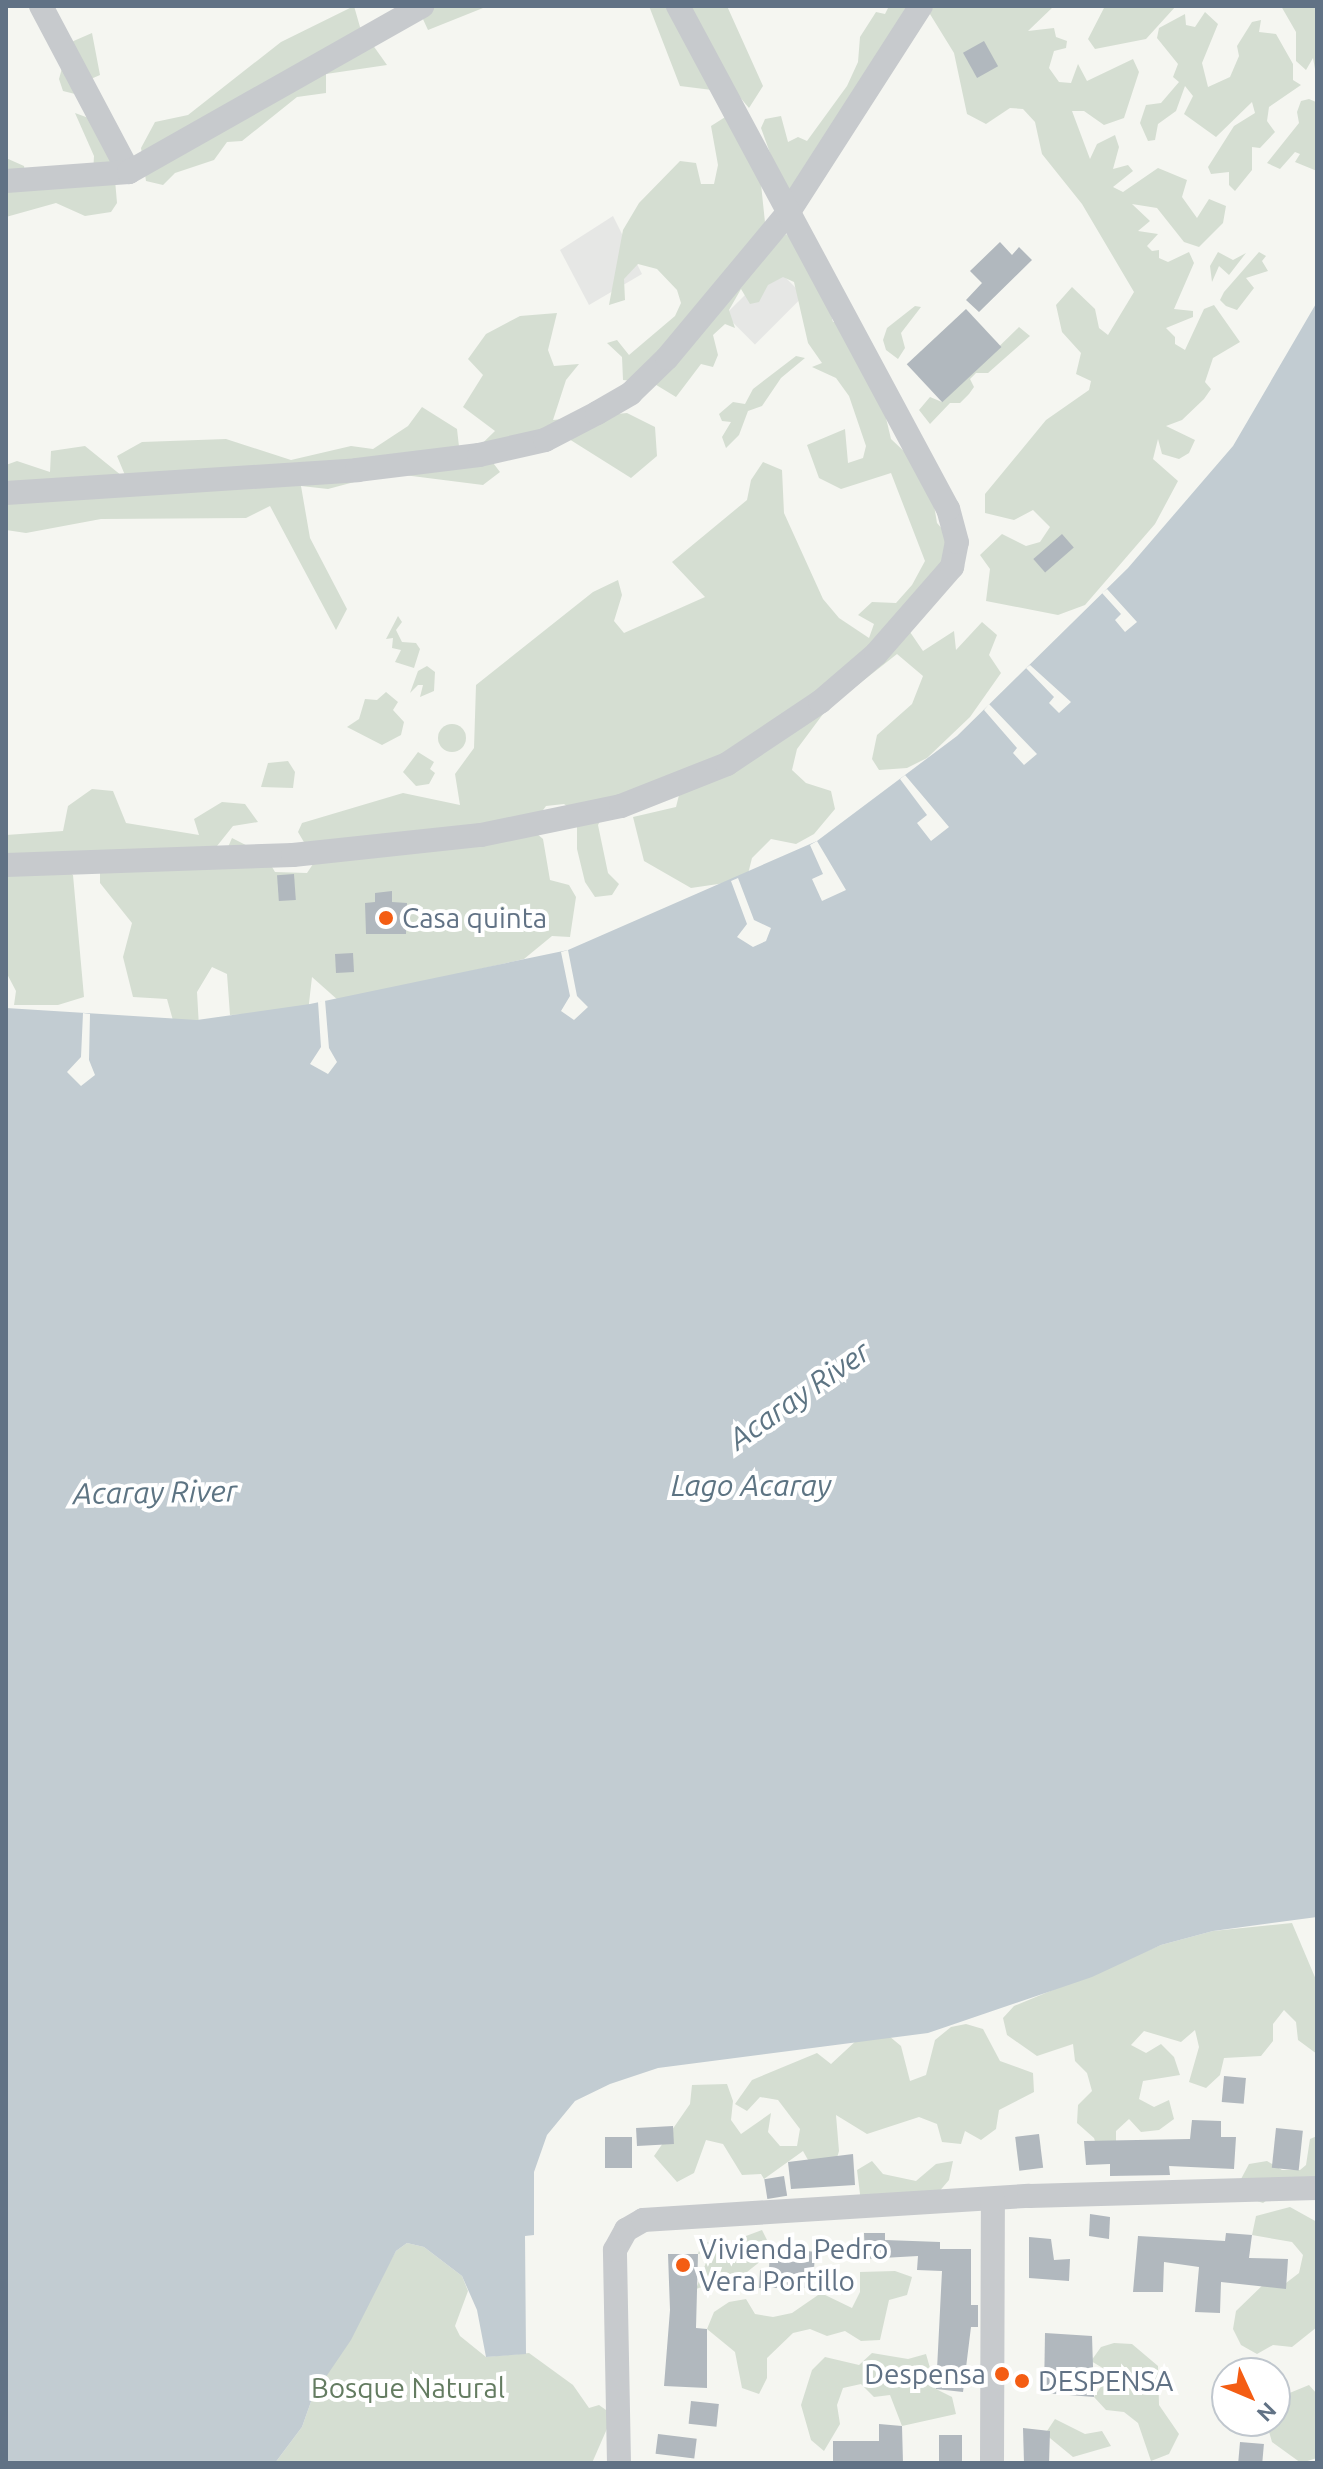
<!DOCTYPE html>
<html>
<head>
<meta charset="utf-8">
<style>
  body { margin:0 }
  #map { position:relative; width:1323px; height:2469px; overflow:hidden; background:#f5f6f1; font-family:Ubuntu,sans-serif }
  div>[style] { position:absolute }
  .built>* { inset:0; background:#e6e7e5; transform-origin:0 0 }
  .green>* { inset:0; background:#d5ded2 }
  .round { border-radius:50% }
  .water>* { inset:0; background:#c2ccd2 }
  .pier>* { inset:0; background:#f5f6f1 }
  .building>* { inset:0; background:#b1b8be; transform-origin:0 0 }
  .street>* { height:24px; margin:-12px; padding:0 12px; transform-origin:12px; border-radius:12px; background:#c7cacd }
  .dots>* { width:22px; height:22px; translate:-50% -50%; box-sizing:border-box; border:4px solid #fff; border-radius:50% }
  span { translate:-50% -50%; white-space:nowrap; text-align:center; line-height:1.15; -webkit-text-stroke:8px #fff; paint-order:stroke }
  .poi-label { font-size:28px; color:#617285 }
  .left { translate:0 -50%; text-align:left }
  .right { translate:-100% -50%; text-align:right }
  .park-label { font-size:28px; color:#647c61 }
  .water-label { font-size:30px; color:#5d7483; font-style:italic }
  .frame { position:absolute; inset:0; border:8px solid #617285; pointer-events:none }
  .north { position:absolute; left:1211px; top:2357px; width:80px; height:80px; box-sizing:border-box; background:#fff; border:2px solid #c0c7ce; border-radius:50%; rotate:134deg; font-size:22px; font-weight:700; line-height:32px; text-align:center; color:#617285 }
  .north::after { content:''; display:block; margin:auto; width:28px; height:36px; background:#f45d13; clip-path:polygon(50% 0,100% 100%,50% 72%,0 100%) }
</style>
</head>
<body>
<div id="map">
  <div class="built">
    <i style="clip-path:polygon(613px 216px,642px 274px,589px 305px,560px 250px)"></i>
    <i style="left:774px;top:266px;width:42px;height:69px;rotate:45deg"></i>
  </div>
  <div class="green">
    <i style="clip-path:polygon(354px 6px,360px 27px,387px 65px,326px 74px,326px 93px,297px 97px,242px 141px,227px 142px,214px 160px,175px 173px,163px 185px,146px 181px,141px 148px,155px 122px,188px 115px,281px 42px)"></i>
    <i style="clip-path:polygon(393px 6px,488px 6px,428px 30px,422px 17px,403px 15px)"></i>
    <i style="clip-path:polygon(649px 6px,727px 6px,763px 86px,749px 108px,723px 77px,712px 90px,680px 86px)"></i>
    <i style="clip-path:polygon(889px 6px,910px 6px,790px 190px,779px 178px,761px 128px,765px 119px,781px 116px,788px 142px,798px 137px,807px 141px,847px 86px,858px 62px,860px 37px,876px 12px,885px 14px)"></i>
    <i style="clip-path:polygon(925px 6px,1054px 6px,1028px 31px,1054px 28px,1056px 37px,1067px 41px,1066px 48px,1054px 51px,1049px 68px,1059px 82px,1071px 83px,1078px 64px,1087px 81px,1133px 59px,1139px 72px,1124px 118px,1104px 125px,1084px 111px,1072px 111px,1090px 159px,1097px 144px,1115px 135px,1119px 147px,1113px 169px,1128px 165px,1133px 171px,1113px 187px,1123px 192px,1158px 168px,1187px 180px,1182px 197px,1197px 218px,1209px 199px,1226px 206px,1223px 223px,1199px 247px,1184px 242px,1157px 208px,1132px 204px,1150px 221px,1138px 231px,1158px 234px,1147px 246px,1152px 251px,1159px 250px,1159px 258px,1168px 262px,1189px 252px,1194px 263px,1174px 309px,1193px 311px,1193px 317px,1166px 328px,1175px 337px,1175px 344px,1185px 350px,1204px 309px,1214px 305px,1240px 342px,1213px 358px,1205px 382px,1211px 389px,1204px 399px,1182px 420px,1166px 426px,1195px 440px,1189px 453px,1179px 459px,1162px 454px,1158px 439px,1153px 459px,1178px 481px,1155px 524px,1085px 605px,1058px 615px,986px 601px,990px 569px,980px 555px,1002px 534px,1026px 546px,1040px 542px,1050px 527px,1033px 510px,1014px 520px,985px 513px,985px 494px,1046px 420px,1089px 390px,1091px 381px,1076px 374px,1081px 353px,1062px 332px,1056px 305px,1072px 287px,1095px 309px,1099px 328px,1108px 335px,1134px 292px,1082px 204px,1042px 154px,1035px 122px,1023px 109px,1010px 108px,986px 124px,967px 114px,954px 53px)"></i>
    <i style="clip-path:polygon(1105px 6px,1130px 7px,1176px 6px,1146px 39px,1095px 49px,1088px 39px)"></i>
    <i style="clip-path:polygon(1281px 6px,1317px 6px,1317px 80px,1313px 58px,1306px 70px,1296px 61px,1296px 32px)"></i>
    <i style="clip-path:polygon(1205px 12px,1218px 24px,1202px 63px,1208px 87px,1230px 77px,1239px 56px,1237px 46px,1252px 22px,1261px 20px,1259px 32px,1276px 34px,1293px 64px,1293px 80px,1301px 85px,1269px 107px,1267px 121px,1275px 132px,1260px 148px,1252px 147px,1252px 170px,1235px 191px,1229px 185px,1229px 172px,1211px 174px,1208px 167px,1234px 126px,1255px 113px,1252px 102px,1216px 137px,1184px 114px,1193px 96px,1185px 86px,1176px 111px,1158px 124px,1155px 140px,1148px 141px,1140px 123px,1146px 105px,1161px 103px,1179px 82px,1173px 77px,1178px 64px,1157px 38px,1159px 28px,1185px 14px,1186px 25px,1195px 27px)"></i>
    <i style="clip-path:polygon(92px 33px,100px 75px,77px 85px,75px 94px,63px 91px,59px 79px,69px 43px)"></i>
    <i style="clip-path:polygon(1309px 99px,1316px 102px,1317px 171px,1295px 162px,1300px 154px,1295px 152px,1280px 169px,1267px 163px,1299px 123px,1297px 112px,1301px 101px)"></i>
    <i style="clip-path:polygon(75px 113px,105px 124px,111px 133px,117px 203px,111px 212px,85px 216px,56px 203px,6px 217px,6px 158px,24px 166px,26px 180px,93px 174px,94px 156px)"></i>
    <i style="clip-path:polygon(730px 114px,759px 165px,768px 251px,786px 234px,795px 241px,824px 288px,833px 322px,839px 321px,877px 380px,891px 439px,908px 455px,933px 499px,937px 523px,951px 539px,955px 559px,910px 632px,923px 651px,954px 631px,956px 650px,982px 622px,997px 635px,989px 655px,1001px 673px,970px 717px,927px 758px,907px 768px,879px 770px,872px 759px,877px 735px,912px 704px,923px 676px,897px 654px,826px 710px,797px 749px,792px 770px,806px 783px,831px 791px,835px 809px,814px 834px,796px 844px,771px 839px,752px 858px,748px 874px,725px 883px,691px 888px,644px 861px,633px 817px,676px 807px,680px 791px,608px 806px,598px 825px,608px 873px,619px 884px,612px 895px,595px 897px,585px 882px,577px 849px,577px 813px,564px 804px,546px 806px,530px 828px,543px 839px,550px 880px,569px 885px,576px 897px,570px 937px,552px 936px,524px 959px,339px 1001px,312px 977px,308px 1012px,230px 1015px,227px 974px,212px 967px,197px 992px,199px 1027px,174px 1024px,167px 999px,133px 997px,123px 957px,132px 923px,100px 883px,100px 858px,55px 863px,73px 875px,84px 997px,58px 1005px,14px 1005px,16px 991px,6px 972px,6px 835px,63px 831px,68px 806px,92px 789px,113px 791px,126px 823px,199px 835px,194px 819px,222px 802px,245px 804px,258px 822px,233px 826px,217px 846px,225px 854px,232px 838px,265px 855px,275px 872px,307px 873px,315px 861px,298px 832px,302px 823px,403px 793px,460px 805px,455px 774px,474px 748px,476px 685px,593px 592px,618px 580px,622px 595px,614px 621px,624px 633px,705px 597px,672px 562px,747px 500px,751px 480px,763px 462px,782px 470px,784px 513px,823px 599px,839px 618px,869px 638px,874px 624px,858px 615px,872px 602px,896px 603px,912px 585px,925px 561px,891px 473px,841px 489px,819px 478px,807px 445px,845px 429px,848px 463px,863px 458px,866px 446px,849px 396px,836px 378px,812px 367px,822px 363px,808px 343px,794px 282px,783px 277px,768px 285px,759px 302px,750px 304px,741px 289px,729px 310px,735px 328px,725px 324px,713px 335px,718px 355px,713px 367px,701px 364px,676px 397px,653px 383px,623px 380px,622px 357px,607px 343px,617px 340px,629px 355px,675px 316px,681px 303px,677px 290px,657px 269px,638px 264px,624px 279px,625px 300px,609px 305px,623px 230px,639px 203px,680px 161px,696px 163px,701px 184px,714px 184px,718px 165px,711px 126px)"></i>
    <i style="clip-path:polygon(1218px 252px,1233px 260px,1246px 253px,1229px 275px,1219px 266px,1212px 282px,1210px 266px)"></i>
    <i style="clip-path:polygon(1259px 252px,1266px 256px,1262px 261px,1268px 271px,1246px 278px,1254px 288px,1237px 310px,1226px 306px,1220px 300px,1224px 292px)"></i>
    <i style="clip-path:polygon(915px 306px,921px 307px,901px 333px,905px 348px,898px 359px,886px 350px,883px 340px,887px 328px)"></i>
    <i style="clip-path:polygon(557px 313px,548px 350px,554px 366px,579px 364px,566px 380px,553px 420px,627px 413px,655px 427px,657px 456px,631px 478px,561px 434px,484px 451px,500px 472px,483px 485px,388px 473px,328px 489px,301px 486px,310px 538px,347px 609px,336px 630px,270px 506px,246px 518px,101px 519px,26px 533px,6px 530px,6px 465px,17px 461px,50px 472px,51px 451px,85px 446px,127px 480px,117px 456px,142px 442px,226px 439px,291px 460px,351px 446px,373px 449px,408px 426px,422px 407px,457px 429px,461px 464px,495px 431px,463px 407px,483px 375px,468px 359px,486px 334px,520px 316px)"></i>
    <i style="clip-path:polygon(1019px 327px,1030px 336px,988px 373px,976px 373px,970px 379px,974px 387px,969px 394px,960px 403px,950px 403px,930px 424px,919px 410px,930px 397px,942px 402px)"></i>
    <i style="clip-path:polygon(796px 356px,805px 358px,781px 378px,762px 406px,748px 411px,739px 435px,726px 448px,722px 437px,731px 422px,722px 421px,719px 414px,733px 402px,745px 404px,753px 389px)"></i>
    <i style="clip-path:polygon(398px 616px,402px 622px,396px 630px,402px 642px,416px 643px,420px 649px,414px 668px,395px 662px,401px 650px,392px 648px,393px 638px,386px 639px)"></i>
    <i style="clip-path:polygon(427px 666px,435px 672px,434px 691px,420px 697px,423px 685px,418px 685px,410px 693px,418px 671px)"></i>
    <i style="clip-path:polygon(386px 692px,398px 702px,393px 710px,404px 722px,401px 735px,382px 745px,347px 727px,359px 719px,365px 699px,377px 700px)"></i>
    <i class="round" style="left:438px;top:724px;width:28px;height:28px"></i>
    <i style="clip-path:polygon(418px 752px,434px 762px,430px 769px,435px 773px,429px 784px,416px 786px,403px 772px)"></i>
    <i style="clip-path:polygon(288px 761px,295px 772px,293px 788px,261px 787px,268px 763px)"></i>
    <i style="clip-path:polygon(1292px 1923px,1317px 1982px,1317px 2054px,1298px 2040px,1296px 2022px,1284px 2010px,1273px 2024px,1273px 2041px,1261px 2056px,1224px 2058px,1220px 2075px,1206px 2088px,1189px 2082px,1199px 2047px,1195px 2030px,1181px 2042px,1144px 2031px,1131px 2045px,1146px 2053px,1161px 2044px,1174px 2057px,1180px 2075px,1143px 2081px,1139px 2099px,1154px 2107px,1169px 2100px,1174px 2119px,1159px 2130px,1141px 2132px,1129px 2119px,1116px 2131px,1116px 2149px,1099px 2155px,1094px 2138px,1077px 2123px,1078px 2105px,1092px 2091px,1087px 2073px,1075px 2061px,1073px 2044px,1037px 2056px,1007px 2035px,1003px 2018px,1014px 2006px,1161px 1945px,1213px 1931px)"></i>
    <i style="clip-path:polygon(966px 2024px,983px 2029px,1000px 2061px,1033px 2073px,1034px 2092px,999px 2110px,996px 2129px,981px 2140px,965px 2131px,961px 2144px,942px 2142px,937px 2124px,919px 2117px,867px 2134px,836px 2115px,839px 2151px,834px 2168px,817px 2176px,803px 2151px,764px 2179px,761px 2174px,742px 2175px,723px 2144px,706px 2140px,694px 2173px,677px 2182px,654px 2156px,690px 2104px,692px 2085px,727px 2084px,733px 2101px,731px 2120px,741px 2134px,771px 2113px,768px 2132px,780px 2146px,797px 2146px,800px 2129px,778px 2100px,760px 2097px,747px 2111px,735px 2104px,752px 2080px,817px 2053px,831px 2064px,858px 2039px,889px 2036px,901px 2046px,910px 2081px,926px 2075px,935px 2040px,951px 2027px)"></i>
    <i style="clip-path:polygon(1317px 2136px,1317px 2188px,1278px 2192px,1263px 2203px,1254px 2200px,1241px 2179px,1249px 2164px,1267px 2161px,1282px 2170px,1300px 2170px,1306px 2165px,1310px 2139px)"></i>
    <i style="clip-path:polygon(872px 2161px,883px 2174px,916px 2181px,936px 2164px,953px 2161px,949px 2180px,937px 2194px,861px 2202px,857px 2170px)"></i>
    <i style="clip-path:polygon(1290px 2207px,1317px 2222px,1317px 2327px,1292px 2347px,1273px 2345px,1257px 2354px,1241px 2345px,1233px 2329px,1236px 2311px,1267px 2281px,1286px 2283px,1299px 2273px,1303px 2255px,1292px 2242px,1252px 2235px,1256px 2216px)"></i>
    <i style="clip-path:polygon(762px 2230px,770px 2246px,762px 2260px,747px 2272px,696px 2289px,710px 2252px,698px 2254px,702px 2241px,735px 2249px,746px 2236px)"></i>
    <i style="clip-path:polygon(407px 2243px,424px 2247px,462px 2276px,468px 2291px,455px 2326px,460px 2336px,486px 2357px,529px 2353px,573px 2385px,589px 2408px,599px 2405px,613px 2415px,592px 2463px,275px 2463px,302px 2427px,313px 2396px,396px 2251px)"></i>
    <i style="clip-path:polygon(895px 2271px,912px 2277px,907px 2295px,889px 2300px,880px 2340px,861px 2341px,845px 2331px,827px 2336px,810px 2329px,793px 2333px,767px 2358px,767px 2378px,759px 2394px,742px 2388px,735px 2352px,707px 2329px,714px 2312px,729px 2302px,746px 2299px,755px 2314px,773px 2317px,792px 2313px,821px 2293px,852px 2308px,860px 2292px,860px 2272px)"></i>
    <i style="clip-path:polygon(1114px 2343px,1132px 2344px,1158px 2366px,1159px 2405px,1179px 2434px,1169px 2454px,1151px 2461px,1138px 2423px,1124px 2412px,1106px 2410px,1094px 2397px,1102px 2385px,1138px 2389px,1091px 2361px,1101px 2347px)"></i>
    <i style="clip-path:polygon(872px 2353px,908px 2359px,926px 2354px,936px 2389px,952px 2397px,956px 2414px,902px 2426px,890px 2395px,874px 2397px,861px 2384px,843px 2388px,837px 2405px,840px 2424px,824px 2451px,811px 2440px,801px 2405px,812px 2370px,825px 2357px,859px 2365px)"></i>
    <i style="clip-path:polygon(1309px 2385px,1317px 2394px,1317px 2458px,1301px 2463px,1272px 2442px,1266px 2421px,1275px 2421px,1275px 2399px)"></i>
    <i style="clip-path:polygon(1055px 2419px,1085px 2434px,1102px 2431px,1111px 2446px,1073px 2457px,1045px 2434px)"></i>
  </div>
  <div class="water">
    <i style="clip-path:polygon(1317px 302px,1317px 1917px,1213px 1931px,1161px 1945px,1092px 1977px,928px 2033px,658px 2068px,610px 2084px,575px 2101px,547px 2135px,534px 2172px,534px 2235px,525px 2236px,526px 2354px,486px 2357px,477px 2310px,462px 2276px,424px 2247px,407px 2243px,396px 2251px,351px 2340px,313px 2396px,302px 2427px,275px 2463px,6px 2463px,6px 1008px,197px 1020px,310px 1004px,568px 950px,817px 841px,957px 736px,1128px 568px,1233px 446px)"></i>
  </div>
  <div class="pier">
    <i style="clip-path:polygon(1107px 589px,1137px 622px,1125px 632px,1115px 620px,1121px 614px,1102px 593px)"></i>
    <i style="clip-path:polygon(1030px 665px,1071px 702px,1059px 713px,1049px 703px,1054px 697px,1026px 668px)"></i>
    <i style="clip-path:polygon(989px 704px,1037px 754px,1024px 765px,1013px 753px,1017px 748px,984px 710px)"></i>
    <i style="clip-path:polygon(905px 775px,949px 827px,931px 841px,917px 823px,927px 815px,900px 779px)"></i>
    <i style="clip-path:polygon(817px 841px,846px 890px,822px 901px,812px 879px,823px 874px,810px 845px)"></i>
    <i style="clip-path:polygon(738px 878px,754px 920px,771px 928px,766px 941px,753px 947px,737px 937px,747px 924px,731px 881px)"></i>
    <i style="clip-path:polygon(568px 950px,577px 996px,588px 1007px,574px 1020px,561px 1011px,570px 996px,561px 952px)"></i>
    <i style="clip-path:polygon(325px 1000px,329px 1048px,337px 1062px,328px 1074px,310px 1064px,321px 1047px,318px 1002px)"></i>
    <i style="clip-path:polygon(83px 1013px,90px 1014px,89px 1060px,95px 1075px,81px 1086px,67px 1072px,81px 1057px)"></i>
  </div>
  <div class="building">
    <i style="left:984px;top:41px;width:29px;height:24px;rotate:61deg"></i>
    <i style="clip-path:polygon(1000px 242px,1012px 255px,1019px 247px,1032px 260px,979px 312px,966px 300px,982px 283px,970px 271px)"></i>
    <i style="left:966px;top:309px;width:52px;height:81px;rotate:47deg"></i>
    <i style="left:1062px;top:534px;width:18px;height:38px;rotate:49deg"></i>
    <i style="left:294px;top:874px;width:26px;height:17px;rotate:86deg"></i>
    <i style="clip-path:polygon(392px 891px,392px 902px,407px 903px,406px 934px,366px 934px,365px 903px,375px 902px,375px 893px)"></i>
    <i style="left:353px;top:953px;width:19px;height:18px;rotate:87deg"></i>
    <i style="left:1224px;top:2076px;width:22px;height:26px;rotate:5deg"></i>
    <i style="clip-path:polygon(1192px 2120px,1221px 2121px,1221px 2137px,1236px 2137px,1234px 2169px,1169px 2166px,1170px 2175px,1110px 2176px,1110px 2164px,1086px 2165px,1084px 2141px,1190px 2139px)"></i>
    <i style="left:673px;top:2126px;width:18px;height:37px;rotate:87deg"></i>
    <i style="left:1276px;top:2128px;width:27px;height:40px;rotate:6deg"></i>
    <i style="left:1039px;top:2134px;width:34px;height:24px;rotate:83deg"></i>
    <i style="left:632px;top:2137px;width:31px;height:27px;rotate:90deg"></i>
    <i style="clip-path:polygon(853px 2154px,855px 2185px,791px 2189px,788px 2162px)"></i>
    <i style="left:784px;top:2176px;width:20px;height:20px;rotate:81deg"></i>
    <i style="clip-path:polygon(1090px 2214px,1110px 2217px,1109px 2239px,1089px 2236px)"></i>
    <i style="clip-path:polygon(864px 2233px,885px 2233px,885px 2240px,940px 2242px,940px 2249px,971px 2249px,971px 2305px,978px 2305px,978px 2327px,971px 2327px,963px 2392px,936px 2389px,942px 2271px,917px 2270px,918px 2256px,865px 2259px)"></i>
    <i style="clip-path:polygon(1226px 2233px,1252px 2235px,1249px 2258px,1288px 2259px,1286px 2289px,1221px 2282px,1220px 2313px,1195px 2312px,1199px 2267px,1164px 2262px,1163px 2292px,1133px 2292px,1138px 2236px,1225px 2241px)"></i>
    <i style="clip-path:polygon(1029px 2237px,1051px 2239px,1054px 2260px,1070px 2259px,1069px 2281px,1029px 2278px)"></i>
    <i style="clip-path:polygon(770px 2246px,815px 2252px,813px 2288px,759px 2288px,760px 2270px,769px 2270px)"></i>
    <i style="clip-path:polygon(668px 2254px,698px 2254px,696px 2328px,707px 2329px,707px 2388px,664px 2386px,670px 2310px)"></i>
    <i style="clip-path:polygon(1045px 2333px,1092px 2336px,1094px 2397px,1044px 2393px)"></i>
    <i style="left:691px;top:2401px;width:28px;height:23px;rotate:6deg"></i>
    <i style="clip-path:polygon(879px 2424px,902px 2426px,903px 2463px,833px 2463px,833px 2441px,879px 2441px)"></i>
    <i style="clip-path:polygon(1023px 2428px,1050px 2431px,1049px 2463px,1024px 2463px)"></i>
    <i style="left:658px;top:2434px;width:39px;height:20px;rotate:7deg"></i>
    <i style="left:962px;top:2435px;width:28px;height:23px;rotate:90deg"></i>
    <i style="left:1240px;top:2442px;width:24px;height:21px;rotate:5deg"></i>
  </div>
  <div class="street">
    <i style="left:41px;top:6px;width:188px;rotate:62.1deg"></i>
    <i style="left:6px;top:181px;width:123px;rotate:-4.2deg"></i>
    <i style="left:129px;top:172px;width:337px;rotate:-29.5deg"></i>
    <i style="left:6px;top:493px;width:352px;rotate:-3.7deg"></i>
    <i style="left:357px;top:470px;width:123px;rotate:-7deg"></i>
    <i style="left:479px;top:455px;width:68px;rotate:-12.8deg"></i>
    <i style="left:545px;top:440px;width:59px;rotate:-27.4deg"></i>
    <i style="left:597px;top:413px;width:39px;rotate:-30deg"></i>
    <i style="left:631px;top:393px;width:50px;rotate:-44.2deg"></i>
    <i style="left:667px;top:358px;width:189px;rotate:-50.2deg"></i>
    <i style="left:788px;top:213px;width:246px;rotate:-57.3deg"></i>
    <i style="left:6px;top:865px;width:287px;rotate:-2deg"></i>
    <i style="left:293px;top:855px;width:189px;rotate:-6.1deg"></i>
    <i style="left:481px;top:835px;width:143px;rotate:-11.7deg"></i>
    <i style="left:621px;top:806px;width:114px;rotate:-21.6deg"></i>
    <i style="left:727px;top:764px;width:112px;rotate:-33.7deg"></i>
    <i style="left:820px;top:702px;width:74px;rotate:-40.6deg"></i>
    <i style="left:876px;top:654px;width:116px;rotate:-48.9deg"></i>
    <i style="left:952px;top:567px;width:25px;rotate:-79deg"></i>
    <i style="left:957px;top:542px;width:34px;rotate:-105deg"></i>
    <i style="left:948px;top:509px;width:571px;rotate:-118.23deg"></i>
    <i style="left:619px;top:2463px;width:213px;rotate:-91.1deg"></i>
    <i style="left:615px;top:2250px;width:23px;rotate:-61deg"></i>
    <i style="left:626px;top:2230px;width:20px;rotate:-30deg"></i>
    <i style="left:643px;top:2220px;width:387px;rotate:-3.6deg"></i>
    <i style="left:1029px;top:2196px;width:288px;rotate:-1.6deg"></i>
    <i style="left:992px;top:2463px;width:264px;rotate:-89.8deg"></i>
  </div>
  <div class="dots">
    <i style="left:386px;top:918px;background:#f45d13"></i>
    <i style="left:683px;top:2265px;background:#f45d13"></i>
    <i style="left:1002px;top:2374px;background:#f45d13"></i>
    <i style="left:1022px;top:2381px;background:#f45d13"></i>
  </div>
  <div class="poi-label">
    <span class="left" style="left:402px;top:918px">Casa quinta</span>
    <span class="left" style="left:699px;top:2265px">Vivienda Pedro<br>Vera Portillo</span>
    <span class="right" style="left:986px;top:2374px">Despensa</span>
    <span class="left" style="left:1038px;top:2381px">DESPENSA</span>
  </div>
  <div class="park-label">
    <span style="left:408px;top:2388px">Bosque Natural</span>
  </div>
  <div class="water-label">
    <span style="left:799px;top:1395px;rotate:-35deg">Acaray River</span>
    <span style="left:751px;top:1485px">Lago Acaray</span>
    <span style="left:155px;top:1492px;rotate:-1deg">Acaray River</span>
  </div>
  <div class="frame"></div>
  <div class="north">N</div>
</div>
</body>
</html>
